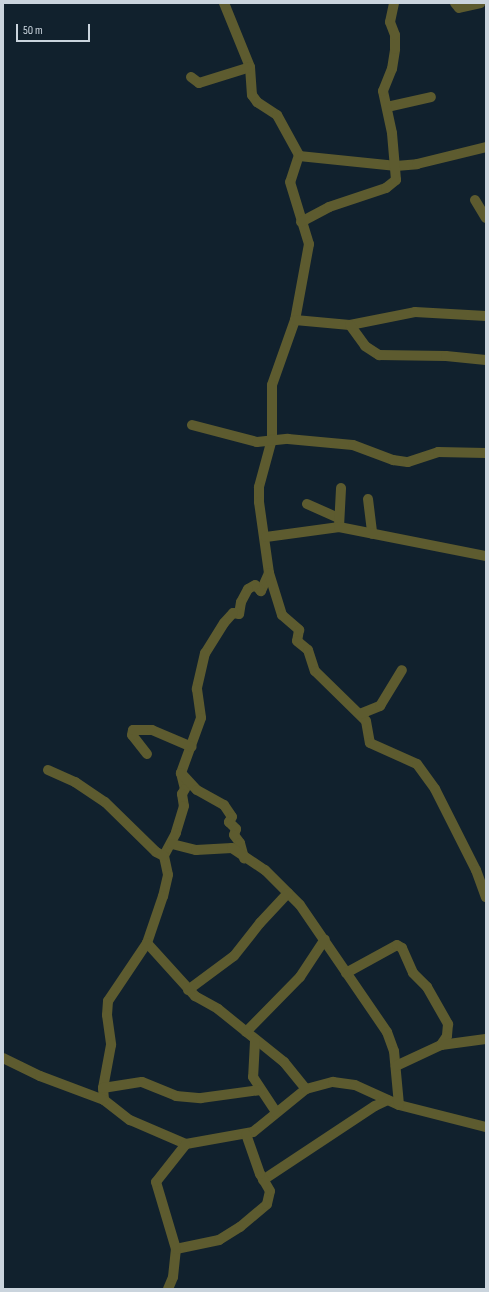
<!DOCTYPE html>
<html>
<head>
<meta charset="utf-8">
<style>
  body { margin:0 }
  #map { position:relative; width:489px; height:1292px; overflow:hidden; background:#11212d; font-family:"Sofia Sans Condensed",sans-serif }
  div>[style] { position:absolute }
  .street>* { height:10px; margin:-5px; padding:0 5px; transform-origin:5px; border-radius:5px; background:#5d5b2f }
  span { translate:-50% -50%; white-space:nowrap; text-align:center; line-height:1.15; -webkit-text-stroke:4px #11212d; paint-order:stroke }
  .frame { position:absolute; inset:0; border:4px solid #cad4dd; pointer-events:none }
  .scale { position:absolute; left:16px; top:24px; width:74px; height:18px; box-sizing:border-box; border:2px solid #cad4dd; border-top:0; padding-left:5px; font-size:12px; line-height:14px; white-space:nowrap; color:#cad4dd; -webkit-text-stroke:3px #11212d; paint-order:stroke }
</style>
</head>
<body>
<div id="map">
  <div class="street">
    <i style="left:224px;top:3px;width:69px;rotate:67.9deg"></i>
    <i style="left:250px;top:67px;width:28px;rotate:86deg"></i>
    <i style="left:252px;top:95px;width:9px;rotate:54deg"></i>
    <i style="left:257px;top:102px;width:24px;rotate:33deg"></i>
    <i style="left:277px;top:115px;width:46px;rotate:61.2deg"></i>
    <i style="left:299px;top:155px;width:28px;rotate:108deg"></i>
    <i style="left:290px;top:182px;width:65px;rotate:73deg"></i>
    <i style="left:309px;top:244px;width:77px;rotate:100.4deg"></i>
    <i style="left:295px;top:320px;width:69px;rotate:109.5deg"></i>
    <i style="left:272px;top:385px;width:54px;rotate:90deg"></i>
    <i style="left:272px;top:439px;width:50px;rotate:105.2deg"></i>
    <i style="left:259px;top:487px;width:15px;rotate:90deg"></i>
    <i style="left:259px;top:502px;width:72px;rotate:82deg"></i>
    <i style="left:269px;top:573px;width:20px;rotate:114deg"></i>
    <i style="left:261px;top:591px;width:8px;rotate:-135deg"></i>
    <i style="left:255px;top:585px;width:8px;rotate:150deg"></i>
    <i style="left:248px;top:589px;width:15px;rotate:118deg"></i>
    <i style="left:241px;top:602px;width:12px;rotate:99deg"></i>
    <i style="left:239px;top:614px;width:6px;rotate:-171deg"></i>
    <i style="left:233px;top:613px;width:13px;rotate:132deg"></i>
    <i style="left:224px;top:623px;width:36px;rotate:122deg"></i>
    <i style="left:205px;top:653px;width:37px;rotate:103deg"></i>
    <i style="left:197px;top:689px;width:29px;rotate:82deg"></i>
    <i style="left:201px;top:718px;width:59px;rotate:110deg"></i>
    <i style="left:181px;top:773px;width:16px;rotate:76deg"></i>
    <i style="left:185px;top:789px;width:6px;rotate:121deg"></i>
    <i style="left:182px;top:794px;width:12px;rotate:81deg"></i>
    <i style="left:184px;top:806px;width:28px;rotate:107deg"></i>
    <i style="left:176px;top:833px;width:26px;rotate:118deg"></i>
    <i style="left:164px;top:856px;width:19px;rotate:78deg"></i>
    <i style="left:168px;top:875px;width:22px;rotate:103deg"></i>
    <i style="left:163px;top:896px;width:50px;rotate:108.8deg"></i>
    <i style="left:147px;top:943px;width:70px;rotate:123.9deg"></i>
    <i style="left:108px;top:1001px;width:14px;rotate:94deg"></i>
    <i style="left:107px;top:1015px;width:30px;rotate:82deg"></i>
    <i style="left:111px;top:1045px;width:44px;rotate:100.5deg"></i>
    <i style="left:103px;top:1088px;width:12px;rotate:85deg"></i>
    <i style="left:104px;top:1100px;width:33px;rotate:38deg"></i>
    <i style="left:130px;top:1120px;width:61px;rotate:23.2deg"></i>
    <i style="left:186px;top:1144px;width:68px;rotate:-10.2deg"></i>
    <i style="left:253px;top:1132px;width:68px;rotate:-39.1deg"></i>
    <i style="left:306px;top:1089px;width:28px;rotate:-15deg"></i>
    <i style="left:333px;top:1082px;width:22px;rotate:8deg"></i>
    <i style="left:355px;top:1085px;width:48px;rotate:24.4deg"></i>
    <i style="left:399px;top:1105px;width:90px;rotate:14.2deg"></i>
    <i style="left:455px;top:3px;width:6px;rotate:51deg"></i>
    <i style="left:459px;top:8px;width:22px;rotate:-13deg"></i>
    <i style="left:191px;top:77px;width:10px;rotate:37deg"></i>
    <i style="left:199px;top:83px;width:53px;rotate:-17.4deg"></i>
    <i style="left:387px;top:107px;width:45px;rotate:-12.8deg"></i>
    <i style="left:299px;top:156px;width:98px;rotate:5.9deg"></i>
    <i style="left:396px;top:166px;width:21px;rotate:-5deg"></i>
    <i style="left:417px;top:164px;width:71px;rotate:-13.8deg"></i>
    <i style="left:475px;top:200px;width:21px;rotate:59deg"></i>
    <i style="left:301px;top:222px;width:32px;rotate:-28deg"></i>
    <i style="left:329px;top:207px;width:60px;rotate:-18.4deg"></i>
    <i style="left:386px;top:188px;width:13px;rotate:-39deg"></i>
    <i style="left:396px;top:180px;width:47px;rotate:-94.9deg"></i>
    <i style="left:392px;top:133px;width:43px;rotate:-102.1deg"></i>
    <i style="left:383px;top:91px;width:24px;rotate:-68deg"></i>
    <i style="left:392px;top:69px;width:20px;rotate:-81deg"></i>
    <i style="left:395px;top:49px;width:14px;rotate:-90deg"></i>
    <i style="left:395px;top:35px;width:14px;rotate:-111deg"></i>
    <i style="left:390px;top:22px;width:19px;rotate:-78deg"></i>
    <i style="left:295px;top:320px;width:55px;rotate:5.2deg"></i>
    <i style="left:350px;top:325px;width:66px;rotate:-11.3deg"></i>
    <i style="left:415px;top:312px;width:71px;rotate:3.2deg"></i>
    <i style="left:350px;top:325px;width:26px;rotate:54deg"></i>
    <i style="left:365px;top:346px;width:17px;rotate:33deg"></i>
    <i style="left:379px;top:355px;width:67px;rotate:0.9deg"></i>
    <i style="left:446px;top:356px;width:40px;rotate:5.7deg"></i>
    <i style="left:192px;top:425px;width:67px;rotate:14.7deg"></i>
    <i style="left:257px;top:442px;width:31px;rotate:-6deg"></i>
    <i style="left:288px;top:439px;width:65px;rotate:5.3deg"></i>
    <i style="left:353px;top:445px;width:43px;rotate:20.6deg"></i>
    <i style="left:393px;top:460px;width:15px;rotate:8deg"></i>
    <i style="left:408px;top:462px;width:32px;rotate:-18deg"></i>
    <i style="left:438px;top:452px;width:48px;rotate:1.2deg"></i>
    <i style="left:368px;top:499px;width:35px;rotate:83deg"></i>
    <i style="left:307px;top:504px;width:35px;rotate:24deg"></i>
    <i style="left:339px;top:527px;width:39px;rotate:-87deg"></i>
    <i style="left:266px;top:537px;width:74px;rotate:-7.8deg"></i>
    <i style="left:339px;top:527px;width:150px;rotate:11.2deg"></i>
    <i style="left:269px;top:573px;width:44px;rotate:72.8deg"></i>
    <i style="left:282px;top:615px;width:23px;rotate:41deg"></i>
    <i style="left:299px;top:630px;width:11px;rotate:100deg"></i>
    <i style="left:297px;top:641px;width:14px;rotate:39deg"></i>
    <i style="left:308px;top:650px;width:22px;rotate:72deg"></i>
    <i style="left:315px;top:671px;width:71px;rotate:44.4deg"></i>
    <i style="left:366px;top:721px;width:22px;rotate:80deg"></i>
    <i style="left:370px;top:743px;width:51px;rotate:24.1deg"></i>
    <i style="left:417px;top:764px;width:31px;rotate:54deg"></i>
    <i style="left:435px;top:789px;width:91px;rotate:63.2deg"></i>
    <i style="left:476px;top:870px;width:29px;rotate:70deg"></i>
    <i style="left:360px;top:714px;width:22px;rotate:-22deg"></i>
    <i style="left:380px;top:706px;width:42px;rotate:-58.6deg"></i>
    <i style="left:147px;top:754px;width:24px;rotate:-128deg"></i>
    <i style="left:132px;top:735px;width:5px;rotate:-79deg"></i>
    <i style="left:133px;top:730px;width:19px"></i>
    <i style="left:152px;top:730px;width:43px;rotate:23deg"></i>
    <i style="left:48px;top:770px;width:30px;rotate:24deg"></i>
    <i style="left:75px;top:782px;width:36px;rotate:34deg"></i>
    <i style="left:105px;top:802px;width:71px;rotate:44.4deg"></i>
    <i style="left:156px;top:852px;width:9px;rotate:27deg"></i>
    <i style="left:181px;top:773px;width:23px;rotate:47deg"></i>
    <i style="left:197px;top:790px;width:31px;rotate:29deg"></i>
    <i style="left:224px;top:805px;width:14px;rotate:56deg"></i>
    <i style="left:232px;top:817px;width:6px;rotate:121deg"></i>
    <i style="left:229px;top:822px;width:10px;rotate:45deg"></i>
    <i style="left:236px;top:829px;width:6px;rotate:108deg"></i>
    <i style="left:234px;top:835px;width:10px;rotate:53deg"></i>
    <i style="left:240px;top:843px;width:16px;rotate:75deg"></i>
    <i style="left:172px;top:844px;width:25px;rotate:14deg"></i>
    <i style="left:196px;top:850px;width:36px;rotate:-3deg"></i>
    <i style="left:232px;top:848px;width:40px;rotate:34deg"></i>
    <i style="left:265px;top:870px;width:49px;rotate:45deg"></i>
    <i style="left:300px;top:905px;width:154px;rotate:55.6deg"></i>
    <i style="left:387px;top:1032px;width:20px;rotate:70deg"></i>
    <i style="left:394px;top:1051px;width:54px;rotate:84.7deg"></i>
    <i style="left:147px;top:943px;width:72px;rotate:47.8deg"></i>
    <i style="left:195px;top:996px;width:26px;rotate:29deg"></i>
    <i style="left:218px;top:1009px;width:85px;rotate:38.8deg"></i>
    <i style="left:284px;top:1062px;width:35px;rotate:51deg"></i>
    <i style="left:346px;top:973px;width:58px;rotate:-28.8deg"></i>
    <i style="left:397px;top:945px;width:6px;rotate:31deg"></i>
    <i style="left:402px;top:948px;width:27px;rotate:66deg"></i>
    <i style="left:413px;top:973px;width:20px;rotate:45deg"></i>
    <i style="left:427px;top:987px;width:43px;rotate:60.4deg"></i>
    <i style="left:448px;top:1024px;width:12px;rotate:95deg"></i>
    <i style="left:447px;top:1036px;width:11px;rotate:124deg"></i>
    <i style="left:441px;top:1045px;width:50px;rotate:155deg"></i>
    <i style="left:188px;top:990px;width:57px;rotate:-36.5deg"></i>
    <i style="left:234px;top:956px;width:42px;rotate:-51.8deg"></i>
    <i style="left:260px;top:923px;width:41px;rotate:-47deg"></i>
    <i style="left:246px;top:1032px;width:77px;rotate:-45.5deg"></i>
    <i style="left:300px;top:977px;width:45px;rotate:-56.7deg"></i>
    <i style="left:255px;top:1041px;width:36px;rotate:93deg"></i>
    <i style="left:253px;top:1077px;width:42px;rotate:56.7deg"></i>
    <i style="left:441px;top:1045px;width:45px;rotate:-7.6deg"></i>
    <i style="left:3px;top:1058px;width:41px;rotate:25.9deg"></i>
    <i style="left:40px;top:1076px;width:68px;rotate:20.6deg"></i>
    <i style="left:103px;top:1088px;width:39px;rotate:-9deg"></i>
    <i style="left:142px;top:1082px;width:37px;rotate:22deg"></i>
    <i style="left:176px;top:1096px;width:25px;rotate:5deg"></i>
    <i style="left:201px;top:1098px;width:60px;rotate:-7.7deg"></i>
    <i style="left:263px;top:1180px;width:134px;rotate:-33.5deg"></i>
    <i style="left:375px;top:1106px;width:14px;rotate:-25deg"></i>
    <i style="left:176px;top:1249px;width:44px;rotate:-11.8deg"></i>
    <i style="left:219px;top:1240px;width:25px;rotate:-32deg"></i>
    <i style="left:240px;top:1227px;width:35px;rotate:-40deg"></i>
    <i style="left:267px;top:1204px;width:13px;rotate:-77deg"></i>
    <i style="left:270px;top:1191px;width:20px;rotate:-120deg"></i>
    <i style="left:260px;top:1174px;width:42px;rotate:-109.3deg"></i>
    <i style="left:168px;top:1289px;width:13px;rotate:-67deg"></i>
    <i style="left:173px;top:1277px;width:28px;rotate:-84deg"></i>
    <i style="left:176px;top:1249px;width:70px;rotate:-106.6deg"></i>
    <i style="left:156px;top:1182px;width:48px;rotate:-51.7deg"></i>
  </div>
  <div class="frame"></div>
  <div class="scale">50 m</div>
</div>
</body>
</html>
